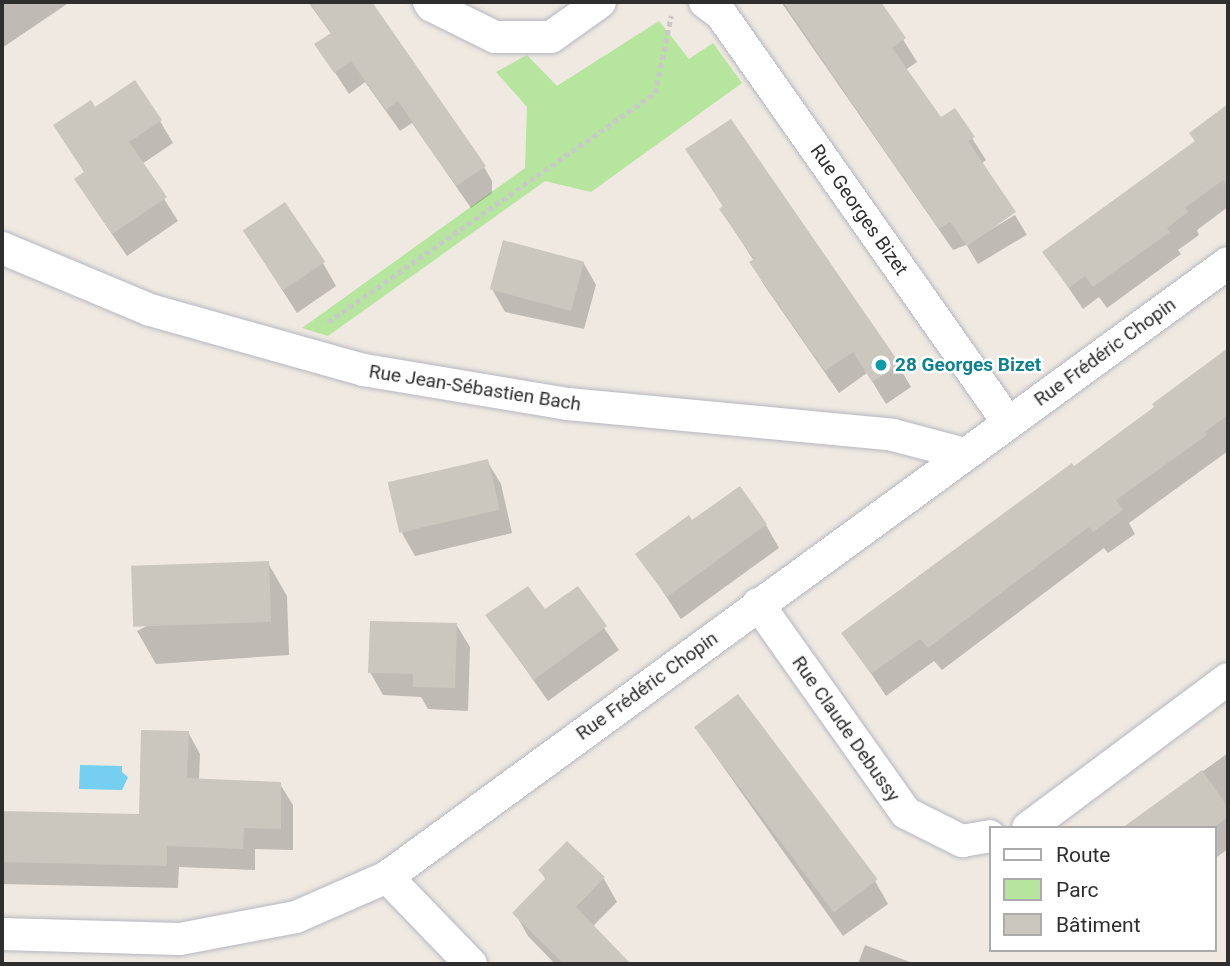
<!DOCTYPE html>
<html>
<head>
<meta charset="utf-8">
<style>
  body { margin:0 }
  #map { position:relative; width:1230px; height:966px; overflow:hidden; background:#efe9e1; font-family:Roboto,sans-serif }
  div>[style] { position:absolute }
  .green>* { inset:0; background:#b6e59e }
  .water>* { inset:0; background:#75cff0 }
  .shadow>* { inset:0; background:#0003; transform-origin:0 0 }
  .building>* { inset:0; background:#cbc7bf; transform-origin:0 0 }
  .path>* { height:4.5px; margin-top:-2.25px; transform-origin:0; background:repeating-linear-gradient(90deg,#c9c9c9 0 5px,transparent 0 8.5px) }
  .roads { filter:drop-shadow(0 0 2px #b4b7c1) drop-shadow(0 0 2px #b4b7c1) }
  .minor>* { height:32px; margin:-16px; padding:0 16px; transform-origin:16px; border-radius:16px; background:#fff }
  .dots>* { width:19px; height:19px; translate:-50% -50%; box-sizing:border-box; border:4px solid #fff; border-radius:50% }
  span { translate:-50% -50%; white-space:nowrap; text-align:center; line-height:1.15; -webkit-text-stroke:5px #fff; paint-order:stroke }
  .street-label { font-size:19px; color:#2e2e2e }
  .culture-label { font-size:19px; color:#0d838f; font-weight:700 }
  .left { translate:0 -50%; text-align:left }
  .frame { position:absolute; inset:0; border:4px solid #2e2e2e; pointer-events:none }
  .legend { position:absolute; left:989px; top:826px; width:228px; height:126px; box-sizing:border-box; background:#fff; border:2px solid #ababab; margin:0; padding:9px 12px; list-style:none; font-size:21px; color:#2e2e2e }
  .legend li { display:flex; align-items:center; gap:14px; height:35px }
  .legend b { width:35px; border:2px solid #ababab }
</style>
</head>
<body>
<div id="map">
  <div class="green">
    <i style="clip-path:polygon(659px 21px,689px 59px,713px 43px,742px 83px,591px 192px,545px 181px,328px 336px,302px 328px,525px 168px,527px 107px,496px 72px,527px 55px,557px 86px)"></i>
  </div>
  <div class="water">
    <i style="clip-path:polygon(80px 765px,122px 766px,122px 772px,128px 777px,122px 790px,79px 789px)"></i>
  </div>
  <div class="shadow">
    <i style="clip-path:polygon(2px 2px,70px 2px,2px 48px)"></i>
    <i style="clip-path:polygon(308px 2px,370px 2px,479px 158px,492px 181px,492px 193px,471px 208px,412px 123px,400px 131px,365px 82px,349px 94px,317px 45px,332px 35px)"></i>
    <i style="clip-path:polygon(781px 2px,859px 2px,872px 21px,886px 12px,917px 62px,905px 70px,940px 120px,954px 110px,986px 160px,981px 164px,1014px 212px,966px 245px,953px 250px)"></i>
    <i style="clip-path:polygon(1228px 106px,1228px 207px,1197px 230px,1199px 235px,1178px 250px,1181px 254px,1107px 308px,1099px 297px,1083px 309px,1044px 252px,1197px 142px,1191px 133px)"></i>
    <i style="clip-path:polygon(95px 109px,160px 121px,173px 143px,142px 164px,178px 221px,127px 256px,90px 202px,85px 173px,55px 126px)"></i>
    <i style="clip-path:polygon(687px 150px,898px 365px,911px 387px,886px 404px,867px 373px,839px 393px,764px 285px,751px 263px,754px 261px,721px 210px,724px 208px)"></i>
    <i style="left:1015px;top:215px;width:23px;height:57px;rotate:59deg"></i>
    <i style="clip-path:polygon(244px 231px,323px 263px,336px 286px,297px 313px)"></i>
    <i style="clip-path:polygon(583px 262px,596px 285px,584px 329px,505px 312px,492px 289px)"></i>
    <i style="clip-path:polygon(1228px 350px,1228px 451px,1129px 523px,1135px 534px,1108px 553px,1104px 548px,942px 670px,934px 661px,886px 696px,844px 633px,1156px 408px,1154px 404px)"></i>
    <i style="clip-path:polygon(487px 461px,501px 484px,512px 533px,415px 556px,402px 533px)"></i>
    <i style="clip-path:polygon(691px 522px,766px 525px,779px 548px,681px 619px,638px 554px)"></i>
    <i style="clip-path:polygon(268px 563px,287px 596px,289px 655px,156px 664px,137px 631px)"></i>
    <i style="clip-path:polygon(577px 588px,619px 650px,548px 701px,487px 615px,544px 611px)"></i>
    <i style="clip-path:polygon(456px 624px,470px 647px,468px 711px,428px 709px,421px 697px,383px 695px,370px 672px)"></i>
    <i style="clip-path:polygon(738px 697px,875px 881px,888px 904px,843px 936px,695px 727px)"></i>
    <i style="clip-path:polygon(188px 732px,200px 754px,199px 781px,280px 784px,293px 805px,293px 850px,255px 849px,255px 870px,179px 867px,178px 888px,2px 884px,2px 813px,141px 816px)"></i>
    <i style="clip-path:polygon(1228px 753px,1228px 849px,1214px 859px,1214px 828px,1142px 828px,1137px 819px)"></i>
    <i style="clip-path:polygon(567px 843px,604px 879px,617px 902px,593px 926px,629px 964px,555px 964px,528px 936px,515px 913px,546px 880px,540px 870px)"></i>
    <i style="clip-path:polygon(865px 945px,915px 964px,858px 964px)"></i>
  </div>
  <div class="building">
    <i style="clip-path:polygon(309px 2px,372px 2px,486px 166px,456px 186px,398px 101px,386px 110px,351px 61px,334px 73px,314px 44px,331px 33px)"></i>
    <i style="clip-path:polygon(783px 2px,881px 2px,906px 38px,892px 48px,941px 117px,955px 108px,975px 137px,968px 141px,1016px 212px,967px 246px,950px 222px,939px 229px)"></i>
    <i style="clip-path:polygon(135px 80px,162px 120px,129px 142px,167px 197px,112px 234px,74px 179px,84px 172px,53px 125px,91px 100px,95px 107px)"></i>
    <i style="clip-path:polygon(1228px 104px,1228px 187px,1223px 180px,1185px 208px,1188px 212px,1167px 228px,1170px 232px,1093px 287px,1085px 276px,1069px 288px,1042px 252px,1195px 141px,1189px 133px)"></i>
    <i style="clip-path:polygon(731px 119px,900px 364px,872px 382px,853px 352px,825px 371px,749px 262px,754px 259px,719px 209px,723px 206px,685px 149px)"></i>
    <i style="left:285px;top:202px;width:72px;height:51px;rotate:56deg"></i>
    <i style="left:503px;top:240px;width:84px;height:51px;rotate:15deg"></i>
    <i style="clip-path:polygon(1228px 348px,1228px 415px,1205px 432px,1207px 435px,1116px 500px,1123px 510px,1093px 532px,1089px 527px,928px 648px,920px 639px,871px 674px,841px 633px,1072px 463px,1074px 466px,1154px 407px,1152px 404px)"></i>
    <i style="left:488px;top:459px;width:52px;height:103px;rotate:77deg"></i>
    <i style="clip-path:polygon(740px 486px,767px 524px,667px 597px,635px 554px,689px 515px,692px 520px)"></i>
    <i style="left:269px;top:561px;width:61px;height:138px;rotate:88deg"></i>
    <i style="clip-path:polygon(528px 586px,545px 609px,578px 586px,607px 626px,534px 680px,485px 615px)"></i>
    <i style="clip-path:polygon(370px 621px,457px 623px,455px 688px,413px 687px,413px 674px,368px 673px)"></i>
    <i style="left:738px;top:694px;width:232px;height:55px;rotate:53deg"></i>
    <i style="clip-path:polygon(141px 730px,189px 731px,187px 778px,281px 782px,281px 829px,244px 828px,243px 849px,167px 846px,167px 866px,2px 862px,2px 811px,139px 814px)"></i>
    <i style="clip-path:polygon(1202px 770px,1228px 807px,1228px 817px,1213px 828px,1122px 828px)"></i>
    <i style="clip-path:polygon(567px 841px,605px 877px,576px 907px,631px 964px,564px 964px,512px 913px,546px 878px,538px 870px)"></i>
  </div>
  <div class="path">
    <i style="left:328px;top:322px;width:399px;rotate:-35deg"></i>
    <i style="left:655px;top:93px;width:79px;rotate:-78.3deg"></i>
  </div>
  <div class="roads">
    <div class="minor">
      <i style="left:429px;top:2px;width:5px;rotate:53deg"></i>
      <i style="left:432px;top:6px;width:70px;rotate:26.2deg"></i>
      <i style="left:495px;top:37px;width:56px"></i>
      <i style="left:551px;top:37px;width:60px;rotate:-35.5deg"></i>
      <i style="left:705px;top:2px;width:20px;rotate:37deg"></i>
      <i style="left:721px;top:14px;width:500px;rotate:54.9deg"></i>
      <i style="left:2px;top:248px;width:160px;rotate:22.7deg"></i>
      <i style="left:150px;top:310px;width:222px;rotate:15.7deg"></i>
      <i style="left:364px;top:370px;width:207px;rotate:9.5deg"></i>
      <i style="left:568px;top:404px;width:326px;rotate:5.4deg"></i>
      <i style="left:893px;top:435px;width:74px;rotate:14.8deg"></i>
      <i style="left:758px;top:604px;width:256px;rotate:54.7deg"></i>
      <i style="left:906px;top:813px;width:63px;rotate:26.6deg"></i>
      <i style="left:962px;top:841px;width:28px;rotate:-10deg"></i>
      <i style="left:1028px;top:828px;width:249px;rotate:-36.7deg"></i>
      <i style="left:387px;top:877px;width:121px;rotate:46deg"></i>
      <i style="left:2px;top:934px;width:178px;rotate:1.6deg"></i>
      <i style="left:180px;top:939px;width:118px;rotate:-10.7deg"></i>
      <i style="left:296px;top:917px;width:99px;rotate:-23.7deg"></i>
      <i style="left:387px;top:877px;width:1041px;rotate:-36.13deg"></i>
    </div>
  </div>
  <div class="dots">
    <i style="left:881px;top:365px;background:#0f9aa8"></i>
  </div>
  <div class="street-label">
    <span style="left:859px;top:210px;rotate:55deg">Rue Georges Bizet</span>
    <span style="left:1105px;top:352px;rotate:-36deg">Rue Frédéric Chopin</span>
    <span style="left:475px;top:388px;rotate:9deg">Rue Jean-Sébastien Bach</span>
    <span style="left:647px;top:686px;rotate:-36deg">Rue Frédéric Chopin</span>
    <span style="left:846px;top:729px;rotate:55deg">Rue Claude Debussy</span>
  </div>
  <div class="culture-label">
    <span class="left" style="left:895px;top:365px">28 Georges Bizet</span>
  </div>
  <div class="frame"></div>
  <ul class="legend">
  <li><b style="height:9px;background:#fff"></b>Route</li>
  <li><b style="height:19px;background:#b6e59e"></b>Parc</li>
  <li><b style="height:19px;background:#cbc7bf"></b>Bâtiment</li>
  </ul>
</div>
</body>
</html>
